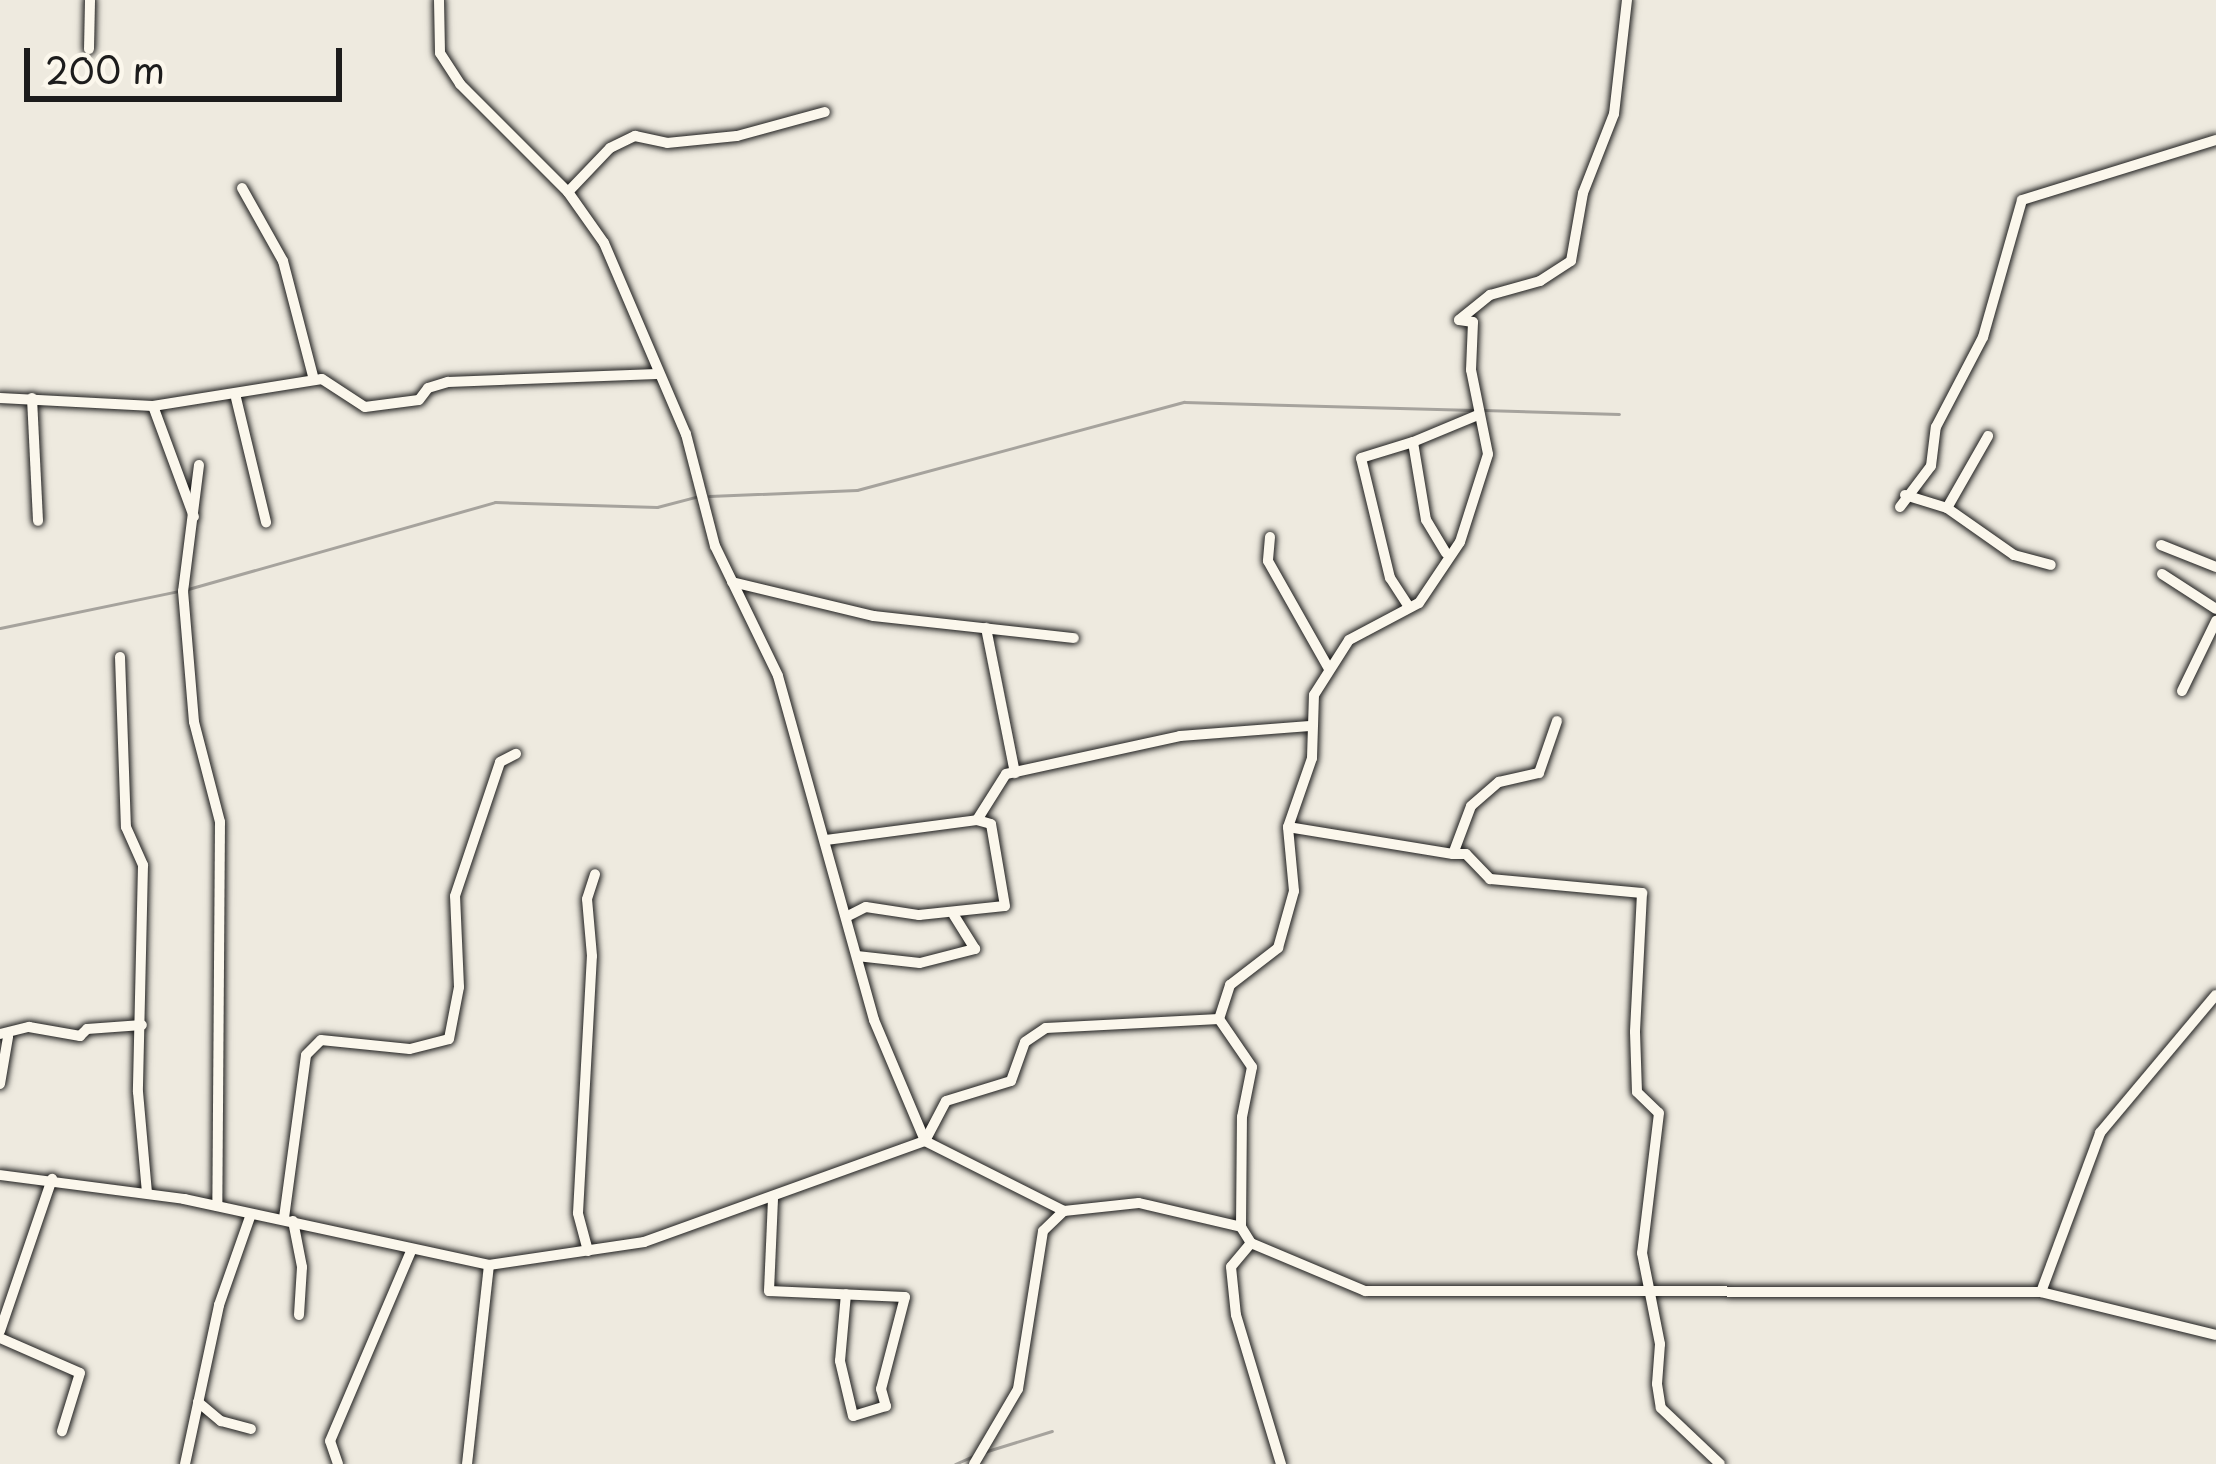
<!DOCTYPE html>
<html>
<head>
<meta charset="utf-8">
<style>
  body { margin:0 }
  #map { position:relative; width:2216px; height:1464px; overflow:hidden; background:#eeeadf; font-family:"Playpen Sans",sans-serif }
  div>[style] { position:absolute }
  .stream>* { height:3px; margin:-1.5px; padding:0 1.5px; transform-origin:1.5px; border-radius:1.5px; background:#a6a39d }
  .roads { filter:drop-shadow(0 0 3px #1c1c1c) drop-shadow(0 0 3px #1c1c1c) }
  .minor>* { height:10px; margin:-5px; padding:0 5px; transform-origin:5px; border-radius:5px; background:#fbf7ec }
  span { translate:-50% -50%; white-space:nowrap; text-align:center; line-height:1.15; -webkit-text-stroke:9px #fbf7ec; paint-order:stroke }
  .scale { position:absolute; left:24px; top:48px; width:318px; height:54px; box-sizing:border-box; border:6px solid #1c1c1c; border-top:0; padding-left:15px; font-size:36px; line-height:42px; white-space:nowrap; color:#1c1c1c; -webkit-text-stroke:9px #fbf7ec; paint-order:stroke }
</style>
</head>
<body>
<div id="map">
  <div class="stream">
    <i style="left:1483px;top:410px;width:136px;rotate:1.7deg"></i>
    <i style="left:709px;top:496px;width:148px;rotate:-2.3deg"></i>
    <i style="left:857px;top:490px;width:339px;rotate:-15.1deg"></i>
    <i style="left:1184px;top:402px;width:290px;rotate:1.6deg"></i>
    <i style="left:188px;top:589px;width:319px;rotate:-15.8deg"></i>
    <i style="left:495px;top:502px;width:162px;rotate:1.8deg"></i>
    <i style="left:657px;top:507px;width:43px;rotate:-14.7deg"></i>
    <i style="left:0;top:628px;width:183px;rotate:-11.7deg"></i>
    <i style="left:984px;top:1452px;width:71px;rotate:-17.2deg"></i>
    <i style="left:955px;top:1464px;width:22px;rotate:-24deg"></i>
  </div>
  <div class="roads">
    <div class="minor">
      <i style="left:439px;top:0;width:53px;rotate:88.9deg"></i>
      <i style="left:440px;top:53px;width:37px;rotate:57deg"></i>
      <i style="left:460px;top:84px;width:153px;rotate:45deg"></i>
      <i style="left:568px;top:192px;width:62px;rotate:54.8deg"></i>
      <i style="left:604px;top:243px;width:208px;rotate:66.8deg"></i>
      <i style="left:686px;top:434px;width:116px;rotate:75.5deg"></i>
      <i style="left:715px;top:546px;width:144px;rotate:64.1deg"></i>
      <i style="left:778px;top:676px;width:357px;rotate:74.4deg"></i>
      <i style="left:874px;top:1020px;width:131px;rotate:67.1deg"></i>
      <i style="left:925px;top:1141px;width:45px;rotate:-62.3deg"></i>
      <i style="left:946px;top:1101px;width:68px;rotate:-17.1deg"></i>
      <i style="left:1011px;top:1081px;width:41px;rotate:-70.3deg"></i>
      <i style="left:1025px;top:1042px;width:25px;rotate:-34deg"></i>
      <i style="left:1046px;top:1028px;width:173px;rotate:-3deg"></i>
      <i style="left:89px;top:49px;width:49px;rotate:-88.8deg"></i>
      <i style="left:242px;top:188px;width:84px;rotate:60.7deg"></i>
      <i style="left:283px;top:261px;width:123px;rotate:75.4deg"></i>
      <i style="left:568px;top:192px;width:61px;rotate:-46.3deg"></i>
      <i style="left:610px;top:148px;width:28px;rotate:-26deg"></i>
      <i style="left:635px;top:136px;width:33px;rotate:12deg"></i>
      <i style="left:667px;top:143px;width:70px;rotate:-5.7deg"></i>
      <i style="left:737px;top:136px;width:91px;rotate:-15.3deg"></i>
      <i style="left:0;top:398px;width:153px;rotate:3deg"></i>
      <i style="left:153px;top:406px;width:171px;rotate:-9.1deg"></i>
      <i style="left:322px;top:379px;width:51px;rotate:33.1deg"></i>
      <i style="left:365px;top:407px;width:54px;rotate:-7.4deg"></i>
      <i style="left:419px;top:400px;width:15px;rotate:-53deg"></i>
      <i style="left:428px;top:388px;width:21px;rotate:-17deg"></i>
      <i style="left:448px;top:382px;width:209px;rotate:-2.2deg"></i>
      <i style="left:32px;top:398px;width:123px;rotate:87.2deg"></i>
      <i style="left:236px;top:398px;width:128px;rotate:76.4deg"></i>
      <i style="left:153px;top:406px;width:118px;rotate:69.7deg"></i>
      <i style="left:199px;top:465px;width:127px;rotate:97.2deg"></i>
      <i style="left:183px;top:591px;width:131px;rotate:85.2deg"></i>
      <i style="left:194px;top:722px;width:103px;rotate:75.4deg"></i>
      <i style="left:220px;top:822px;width:384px;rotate:90.4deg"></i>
      <i style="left:1905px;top:495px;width:44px;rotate:17.2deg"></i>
      <i style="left:1947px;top:508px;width:82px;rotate:35deg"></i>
      <i style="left:2014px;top:555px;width:38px;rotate:15deg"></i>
      <i style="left:1900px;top:507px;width:51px;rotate:-52.9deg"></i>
      <i style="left:1931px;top:466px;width:39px;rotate:-83deg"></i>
      <i style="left:1936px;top:427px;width:102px;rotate:-62.4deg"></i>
      <i style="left:1983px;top:337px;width:142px;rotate:-74.1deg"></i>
      <i style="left:2022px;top:200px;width:203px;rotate:-17.2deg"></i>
      <i style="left:1947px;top:508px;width:83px;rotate:-60.3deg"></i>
      <i style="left:1270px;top:537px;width:24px;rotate:95deg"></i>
      <i style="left:1268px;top:561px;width:124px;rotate:60.5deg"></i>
      <i style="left:2161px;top:545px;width:59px;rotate:21.8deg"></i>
      <i style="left:1446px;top:553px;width:39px;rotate:-121deg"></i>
      <i style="left:1426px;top:520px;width:79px;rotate:-99.5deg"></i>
      <i style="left:1413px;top:442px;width:70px;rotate:-22.6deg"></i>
      <i style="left:2162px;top:574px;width:64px;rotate:32.9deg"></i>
      <i style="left:732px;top:582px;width:146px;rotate:13.5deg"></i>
      <i style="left:874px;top:616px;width:201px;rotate:6.3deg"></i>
      <i style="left:1409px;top:607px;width:35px;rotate:-123deg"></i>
      <i style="left:1390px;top:578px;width:123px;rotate:-103.6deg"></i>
      <i style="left:1361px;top:458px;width:54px;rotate:-17.1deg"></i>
      <i style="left:986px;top:628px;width:148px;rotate:78.7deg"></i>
      <i style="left:120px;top:657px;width:170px;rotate:88deg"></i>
      <i style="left:126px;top:827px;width:42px;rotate:65.9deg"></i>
      <i style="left:143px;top:865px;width:227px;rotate:91.3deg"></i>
      <i style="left:138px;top:1092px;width:101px;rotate:84.9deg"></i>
      <i style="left:2182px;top:691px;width:78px;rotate:-64.1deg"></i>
      <i style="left:1288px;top:827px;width:167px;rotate:9.3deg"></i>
      <i style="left:1453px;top:854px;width:51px;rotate:-69.4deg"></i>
      <i style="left:1471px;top:806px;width:37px;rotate:-41deg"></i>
      <i style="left:1499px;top:782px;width:41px;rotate:-12.7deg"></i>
      <i style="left:1539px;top:773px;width:55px;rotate:-70.9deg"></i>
      <i style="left:826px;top:840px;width:152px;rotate:-7.5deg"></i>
      <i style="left:977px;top:820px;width:54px;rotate:-57.8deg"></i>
      <i style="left:1006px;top:774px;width:178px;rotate:-12.3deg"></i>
      <i style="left:1180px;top:736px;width:130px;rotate:-4.4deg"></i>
      <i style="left:1453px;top:854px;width:13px"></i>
      <i style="left:1466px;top:854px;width:35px;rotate:46deg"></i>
      <i style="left:1490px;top:879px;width:153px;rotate:5.3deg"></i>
      <i style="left:1642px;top:893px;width:139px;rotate:92.9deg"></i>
      <i style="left:1635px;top:1032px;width:60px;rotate:88.1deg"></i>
      <i style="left:1637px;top:1092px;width:30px;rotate:44deg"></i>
      <i style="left:1659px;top:1113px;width:141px;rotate:96.9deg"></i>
      <i style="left:1642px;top:1253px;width:93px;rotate:78.8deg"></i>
      <i style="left:1660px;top:1344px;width:40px;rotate:94.3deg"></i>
      <i style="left:1657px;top:1384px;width:24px;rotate:81deg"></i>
      <i style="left:1661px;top:1408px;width:81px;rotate:43.5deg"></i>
      <i style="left:846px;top:917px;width:22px;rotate:-27deg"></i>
      <i style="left:866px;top:907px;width:54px;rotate:8.6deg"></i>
      <i style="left:919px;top:915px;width:86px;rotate:-6deg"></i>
      <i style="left:1005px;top:906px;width:83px;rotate:-99.7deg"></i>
      <i style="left:991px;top:824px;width:15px;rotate:-164deg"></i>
      <i style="left:857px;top:956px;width:63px;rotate:6.3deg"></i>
      <i style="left:920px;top:963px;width:57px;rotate:-14.3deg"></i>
      <i style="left:975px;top:949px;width:40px;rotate:-122deg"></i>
      <i style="left:0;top:1034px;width:30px;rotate:-14deg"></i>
      <i style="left:29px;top:1027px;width:52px;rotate:10deg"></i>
      <i style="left:80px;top:1036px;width:10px;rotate:-45deg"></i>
      <i style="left:87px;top:1029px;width:55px;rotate:-4.2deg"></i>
      <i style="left:0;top:1084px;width:48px;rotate:-80.3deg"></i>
      <i style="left:0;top:1175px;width:186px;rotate:7.4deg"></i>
      <i style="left:184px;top:1199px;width:312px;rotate:12.2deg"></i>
      <i style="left:489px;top:1265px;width:157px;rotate:-8.4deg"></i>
      <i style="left:644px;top:1242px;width:299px;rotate:-19.8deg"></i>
      <i style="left:925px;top:1141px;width:156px;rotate:26.7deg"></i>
      <i style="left:1064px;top:1211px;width:75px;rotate:-6.1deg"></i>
      <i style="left:1139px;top:1203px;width:105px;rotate:13.2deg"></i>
      <i style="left:1241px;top:1227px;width:19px;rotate:58deg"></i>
      <i style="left:1251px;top:1243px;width:124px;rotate:22.8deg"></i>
      <i style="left:1365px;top:1291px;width:676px;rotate:0.08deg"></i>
      <i style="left:2041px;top:1292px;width:180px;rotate:13.8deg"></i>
      <i style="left:773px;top:1199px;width:92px;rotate:92.5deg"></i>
      <i style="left:769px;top:1291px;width:136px;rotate:2.5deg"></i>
      <i style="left:905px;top:1297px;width:95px;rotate:104.6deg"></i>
      <i style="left:881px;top:1389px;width:18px;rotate:74deg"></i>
      <i style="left:886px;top:1406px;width:34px;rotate:163deg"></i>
      <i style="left:853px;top:1416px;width:57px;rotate:-103.3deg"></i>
      <i style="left:840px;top:1361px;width:67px;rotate:-84.9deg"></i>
      <i style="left:284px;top:1218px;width:164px;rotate:-82.3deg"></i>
      <i style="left:306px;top:1055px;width:21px;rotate:-45deg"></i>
      <i style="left:321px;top:1040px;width:89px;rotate:5.8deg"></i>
      <i style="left:410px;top:1049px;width:40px;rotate:-14.4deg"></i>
      <i style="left:449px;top:1039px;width:53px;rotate:-79.1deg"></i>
      <i style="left:459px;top:987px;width:91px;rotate:-92.5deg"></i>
      <i style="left:455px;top:896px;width:141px;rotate:-71.4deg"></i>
      <i style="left:500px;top:762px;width:18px;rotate:-27deg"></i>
      <i style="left:293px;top:1221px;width:47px;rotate:78.9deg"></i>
      <i style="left:302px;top:1267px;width:48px;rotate:93.6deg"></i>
      <i style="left:1241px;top:1227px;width:110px;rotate:-89.5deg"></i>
      <i style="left:1242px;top:1117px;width:51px;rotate:-78.7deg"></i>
      <i style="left:1252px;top:1067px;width:58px;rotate:-124.5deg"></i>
      <i style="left:1219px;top:1019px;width:36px;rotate:-72deg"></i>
      <i style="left:1230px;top:985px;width:61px;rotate:-37.6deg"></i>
      <i style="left:1278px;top:948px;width:59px;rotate:-74.3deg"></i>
      <i style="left:1294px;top:891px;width:64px;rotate:-95.4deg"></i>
      <i style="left:1288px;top:827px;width:73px;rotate:-70.8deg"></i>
      <i style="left:1312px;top:758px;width:63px;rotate:-88.2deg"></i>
      <i style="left:1314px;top:695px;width:65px;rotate:-57.5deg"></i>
      <i style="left:1349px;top:640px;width:79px;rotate:-27.9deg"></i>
      <i style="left:1419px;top:603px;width:73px;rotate:-56.1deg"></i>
      <i style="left:1460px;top:542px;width:92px;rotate:-72.3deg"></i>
      <i style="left:1488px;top:454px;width:86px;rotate:-101.4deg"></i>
      <i style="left:1471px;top:370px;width:48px;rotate:-87.6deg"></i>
      <i style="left:1473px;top:322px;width:14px;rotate:-172deg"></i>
      <i style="left:1459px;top:320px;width:40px;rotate:-39deg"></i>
      <i style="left:1490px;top:295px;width:52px;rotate:-15.6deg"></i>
      <i style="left:1540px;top:281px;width:37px;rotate:-33deg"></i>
      <i style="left:1571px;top:261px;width:69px;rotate:-80deg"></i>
      <i style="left:1583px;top:193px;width:85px;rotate:-68.6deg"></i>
      <i style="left:1614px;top:114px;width:115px;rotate:-83.5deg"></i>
      <i style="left:1251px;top:1243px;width:31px;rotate:130deg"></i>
      <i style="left:1231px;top:1267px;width:48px;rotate:84.1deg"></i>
      <i style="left:1236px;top:1315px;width:156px;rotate:73.2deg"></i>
      <i style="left:588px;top:1251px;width:39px;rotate:-105deg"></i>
      <i style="left:578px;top:1213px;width:257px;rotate:-86.9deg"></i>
      <i style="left:592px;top:956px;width:57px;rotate:-95deg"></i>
      <i style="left:587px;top:899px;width:26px;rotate:-72deg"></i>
      <i style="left:2041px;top:1292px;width:170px;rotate:-69.6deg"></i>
      <i style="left:2100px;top:1133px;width:180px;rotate:-50deg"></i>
      <i style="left:0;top:1331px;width:161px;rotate:-71.1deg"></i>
      <i style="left:0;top:1338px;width:87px;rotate:23.6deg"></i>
      <i style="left:80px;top:1373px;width:61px;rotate:107.2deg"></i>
      <i style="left:198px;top:1402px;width:30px;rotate:40deg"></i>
      <i style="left:221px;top:1421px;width:31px;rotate:15deg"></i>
      <i style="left:185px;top:1464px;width:163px;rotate:-77.9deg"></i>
      <i style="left:219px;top:1305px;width:96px;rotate:-70.6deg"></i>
      <i style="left:338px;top:1464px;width:24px;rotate:-109deg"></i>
      <i style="left:330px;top:1441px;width:207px;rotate:-66.9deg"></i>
      <i style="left:467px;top:1464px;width:200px;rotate:-83.7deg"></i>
      <i style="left:974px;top:1464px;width:87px;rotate:-59.6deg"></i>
      <i style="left:1018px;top:1389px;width:160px;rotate:-81deg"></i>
      <i style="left:1043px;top:1231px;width:29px;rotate:-44deg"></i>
    </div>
  </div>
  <div class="scale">200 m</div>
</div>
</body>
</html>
